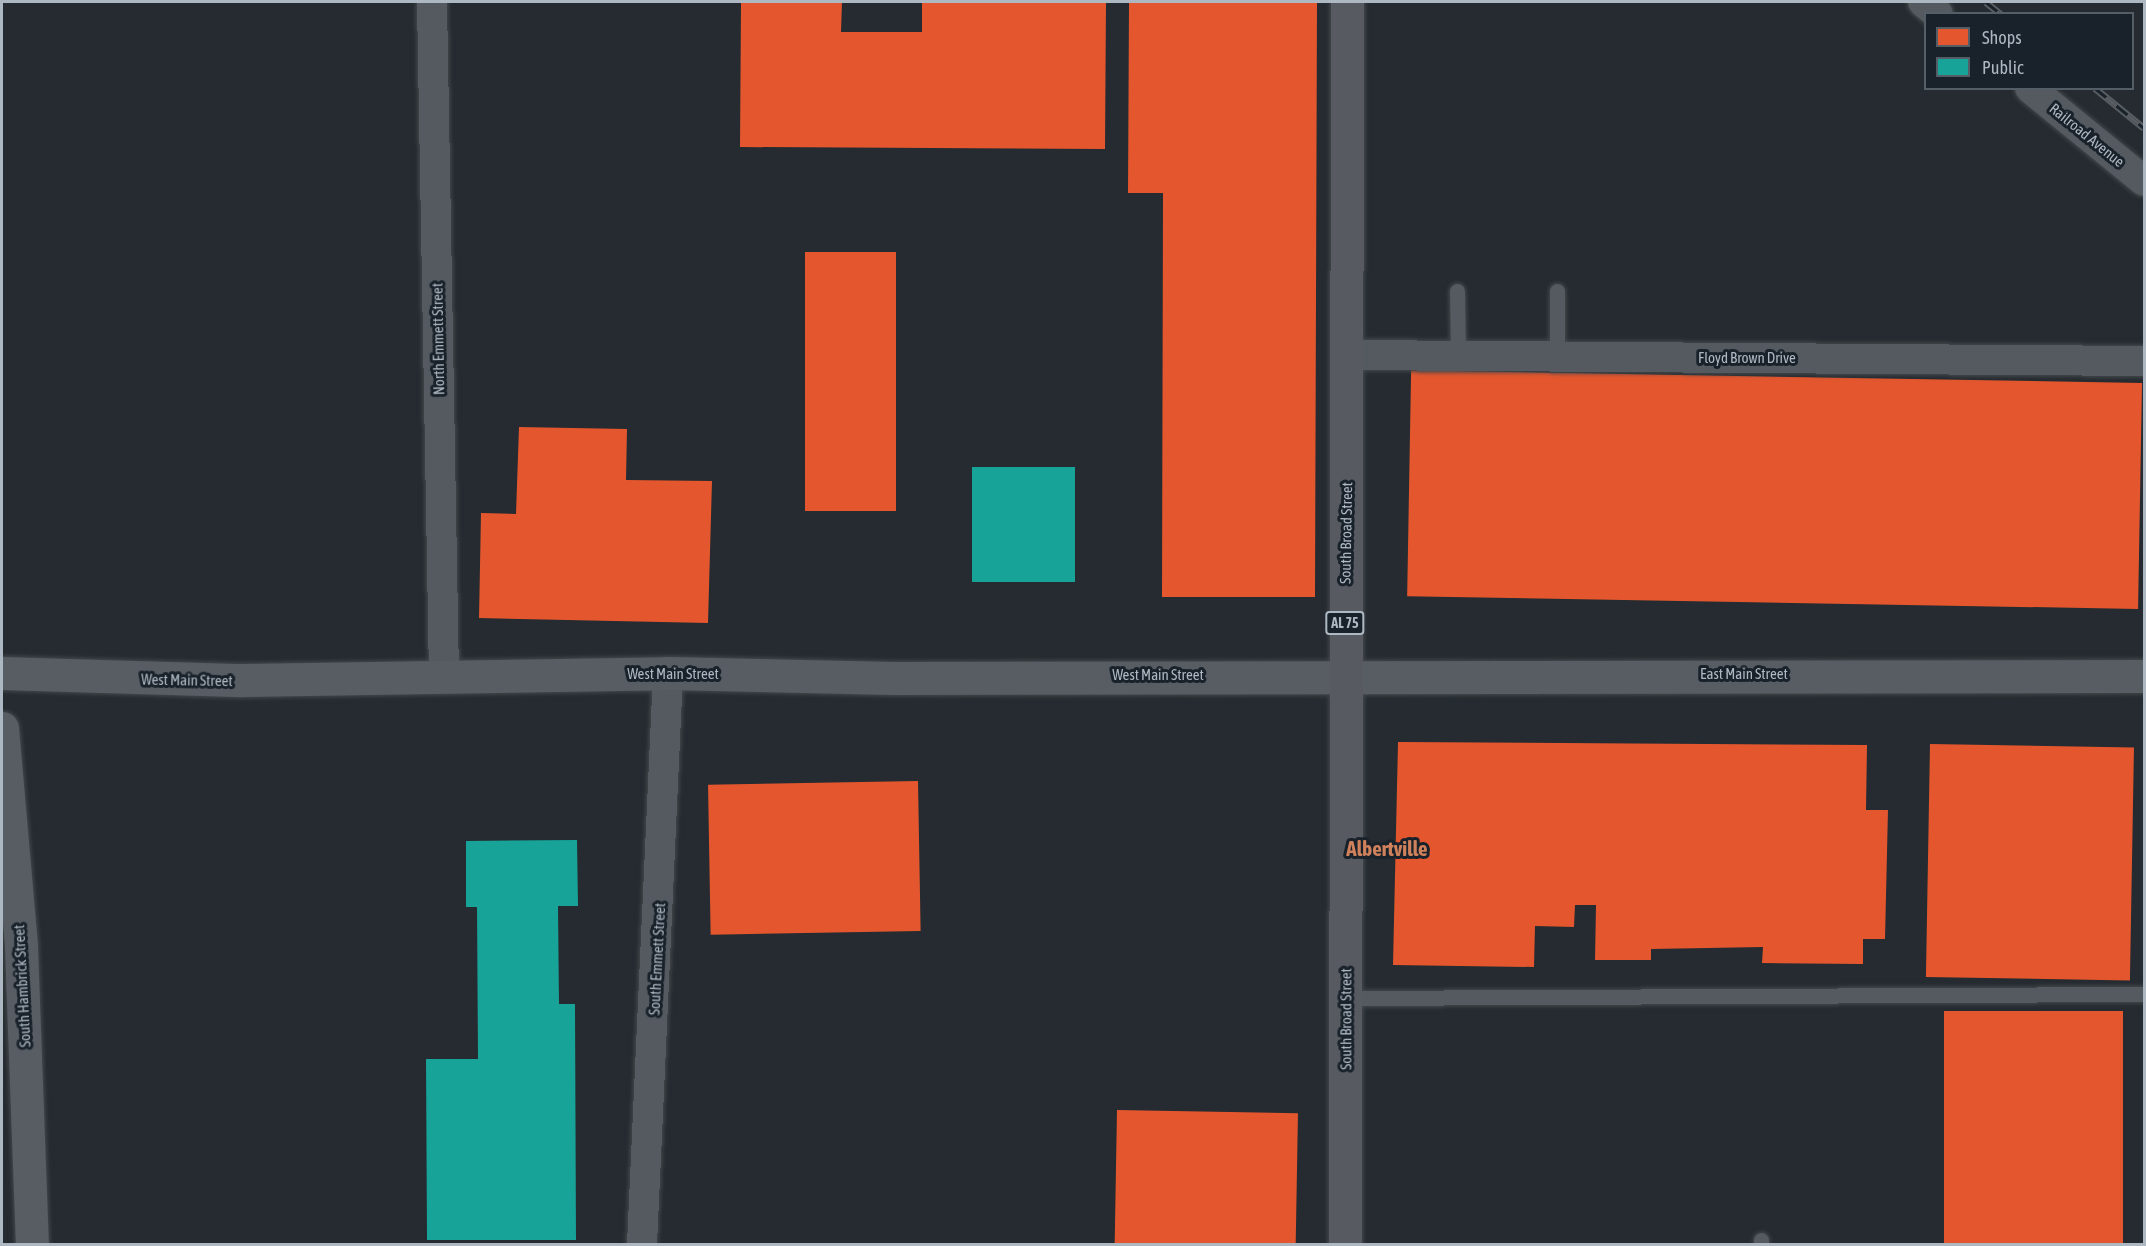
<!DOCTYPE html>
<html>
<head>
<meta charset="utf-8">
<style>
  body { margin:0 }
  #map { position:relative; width:2146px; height:1246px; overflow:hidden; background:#252b30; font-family:"Asap Condensed",sans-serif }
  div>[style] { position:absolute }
  .shops>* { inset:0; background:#e4572e; transform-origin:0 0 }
  .public>* { inset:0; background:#17a398; transform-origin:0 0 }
  .roads { filter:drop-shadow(0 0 2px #42474b) drop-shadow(0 0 2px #42474b) }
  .lane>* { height:15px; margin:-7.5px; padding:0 7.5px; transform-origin:7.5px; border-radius:7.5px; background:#545a5f }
  .street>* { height:30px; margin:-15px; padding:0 15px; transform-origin:15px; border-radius:15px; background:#545a5f }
  .secondary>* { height:33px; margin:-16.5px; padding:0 16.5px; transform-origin:16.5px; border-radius:16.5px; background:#585d64 }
  .primary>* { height:33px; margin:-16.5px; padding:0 16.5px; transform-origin:16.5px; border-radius:16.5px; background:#575b61 }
  .rail>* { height:7px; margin-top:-3.5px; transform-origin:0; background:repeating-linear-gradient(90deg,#19222a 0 14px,#585d62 0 28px); box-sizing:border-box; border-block:2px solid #585d62 }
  span { translate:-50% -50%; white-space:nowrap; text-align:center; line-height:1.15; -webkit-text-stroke:6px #19222a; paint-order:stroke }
  .shield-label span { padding:2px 4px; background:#19222a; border:2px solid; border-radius:4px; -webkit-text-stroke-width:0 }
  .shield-label { font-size:14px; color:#adb8c3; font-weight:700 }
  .street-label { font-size:15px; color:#adb8c3 }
  .district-label { font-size:21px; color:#cf815b; font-weight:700 }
  .frame { position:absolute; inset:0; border:3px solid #adb8c3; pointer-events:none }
  .legend { position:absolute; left:1924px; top:12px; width:210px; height:78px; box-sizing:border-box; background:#19222a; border:2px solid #545e67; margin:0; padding:8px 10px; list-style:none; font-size:18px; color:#adb8c3 }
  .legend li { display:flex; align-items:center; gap:12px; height:30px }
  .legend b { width:30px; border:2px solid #545e67 }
</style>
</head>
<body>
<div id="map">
  <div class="shops">
    <i style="clip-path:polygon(741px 2px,842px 2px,841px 32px,922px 32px,922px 2px,1106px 2px,1105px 149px,740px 147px)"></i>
    <i style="clip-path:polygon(1129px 2px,1317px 2px,1315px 597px,1162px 597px,1163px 193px,1128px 193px)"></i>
    <i style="left:896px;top:252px;width:259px;height:91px;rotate:90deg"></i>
    <i style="left:2142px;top:383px;width:226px;height:731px;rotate:91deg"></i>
    <i style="clip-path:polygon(519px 427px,627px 429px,626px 480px,712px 481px,708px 623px,479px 618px,481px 513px,516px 514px)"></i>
    <i style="clip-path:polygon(1398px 742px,1867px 745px,1866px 810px,1888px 810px,1885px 939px,1863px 939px,1863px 964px,1762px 963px,1763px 947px,1651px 949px,1651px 960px,1595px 960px,1596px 905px,1575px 905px,1574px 927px,1535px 926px,1534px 967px,1393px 965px)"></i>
    <i style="left:1930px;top:744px;width:204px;height:233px;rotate:1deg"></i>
    <i style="left:918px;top:781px;width:150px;height:210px;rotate:89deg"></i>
    <i style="left:1944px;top:1011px;width:179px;height:233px"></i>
    <i style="left:1117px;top:1110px;width:181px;height:134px;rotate:1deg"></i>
  </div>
  <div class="public">
    <i style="left:972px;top:467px;width:103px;height:115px"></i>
    <i style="clip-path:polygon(577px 840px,578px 906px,558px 906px,559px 1004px,575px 1004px,576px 1240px,427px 1240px,426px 1059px,478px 1059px,477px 907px,466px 907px,466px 841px)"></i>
  </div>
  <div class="roads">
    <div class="lane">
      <i style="left:1457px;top:291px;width:65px;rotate:89.1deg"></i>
      <i style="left:1557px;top:291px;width:66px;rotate:90deg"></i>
      <i style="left:1346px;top:998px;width:798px;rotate:-0.29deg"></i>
      <i style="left:1761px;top:1240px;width:4px;rotate:90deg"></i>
    </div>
    <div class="street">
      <i style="left:432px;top:2px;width:674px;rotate:88.98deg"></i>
      <i style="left:1923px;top:2px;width:19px;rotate:39deg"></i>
      <i style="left:2030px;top:88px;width:147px;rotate:39.2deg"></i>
      <i style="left:1349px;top:355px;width:795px;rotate:0.43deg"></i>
      <i style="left:642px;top:1244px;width:572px;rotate:-87.39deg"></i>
    </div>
    <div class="secondary">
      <i style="left:2px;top:673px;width:242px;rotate:1.7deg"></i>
      <i style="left:244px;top:680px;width:424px;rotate:-0.9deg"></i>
      <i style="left:668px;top:673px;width:225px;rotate:1.3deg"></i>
      <i style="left:893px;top:678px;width:1251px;rotate:-0.09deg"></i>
      <i style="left:2px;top:728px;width:220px;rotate:85deg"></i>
      <i style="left:21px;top:947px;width:297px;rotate:87.9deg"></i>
    </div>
    <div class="primary">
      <i style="left:1345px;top:1244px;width:1242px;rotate:-89.91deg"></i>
    </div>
  </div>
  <div class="rail">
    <i style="left:1986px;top:2px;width:19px;rotate:39deg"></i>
    <i style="left:2095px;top:88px;width:63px;rotate:39.2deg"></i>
  </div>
  <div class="shield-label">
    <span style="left:1345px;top:623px">AL 75</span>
  </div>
  <div class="street-label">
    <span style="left:2087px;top:135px;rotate:39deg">Railroad Avenue</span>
    <span style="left:438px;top:339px;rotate:-91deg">North Emmett Street</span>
    <span style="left:1747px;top:358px">Floyd Brown Drive</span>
    <span style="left:1346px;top:533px;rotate:-89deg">South Broad Street</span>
    <span style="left:673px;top:674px">West Main Street</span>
    <span style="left:1744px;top:674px">East Main Street</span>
    <span style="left:1158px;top:675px">West Main Street</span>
    <span style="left:187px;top:680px;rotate:1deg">West Main Street</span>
    <span style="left:657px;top:959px;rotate:-87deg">South Emmett Street</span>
    <span style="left:22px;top:986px;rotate:-93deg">South Hambrick Street</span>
    <span style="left:1346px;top:1019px;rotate:-90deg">South Broad Street</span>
  </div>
  <div class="district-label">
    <span style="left:1387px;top:848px">Albertville</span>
  </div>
  <div class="frame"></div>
  <ul class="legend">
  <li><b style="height:16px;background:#e4572e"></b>Shops</li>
  <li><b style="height:16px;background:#17a398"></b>Public</li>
  </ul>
</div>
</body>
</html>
